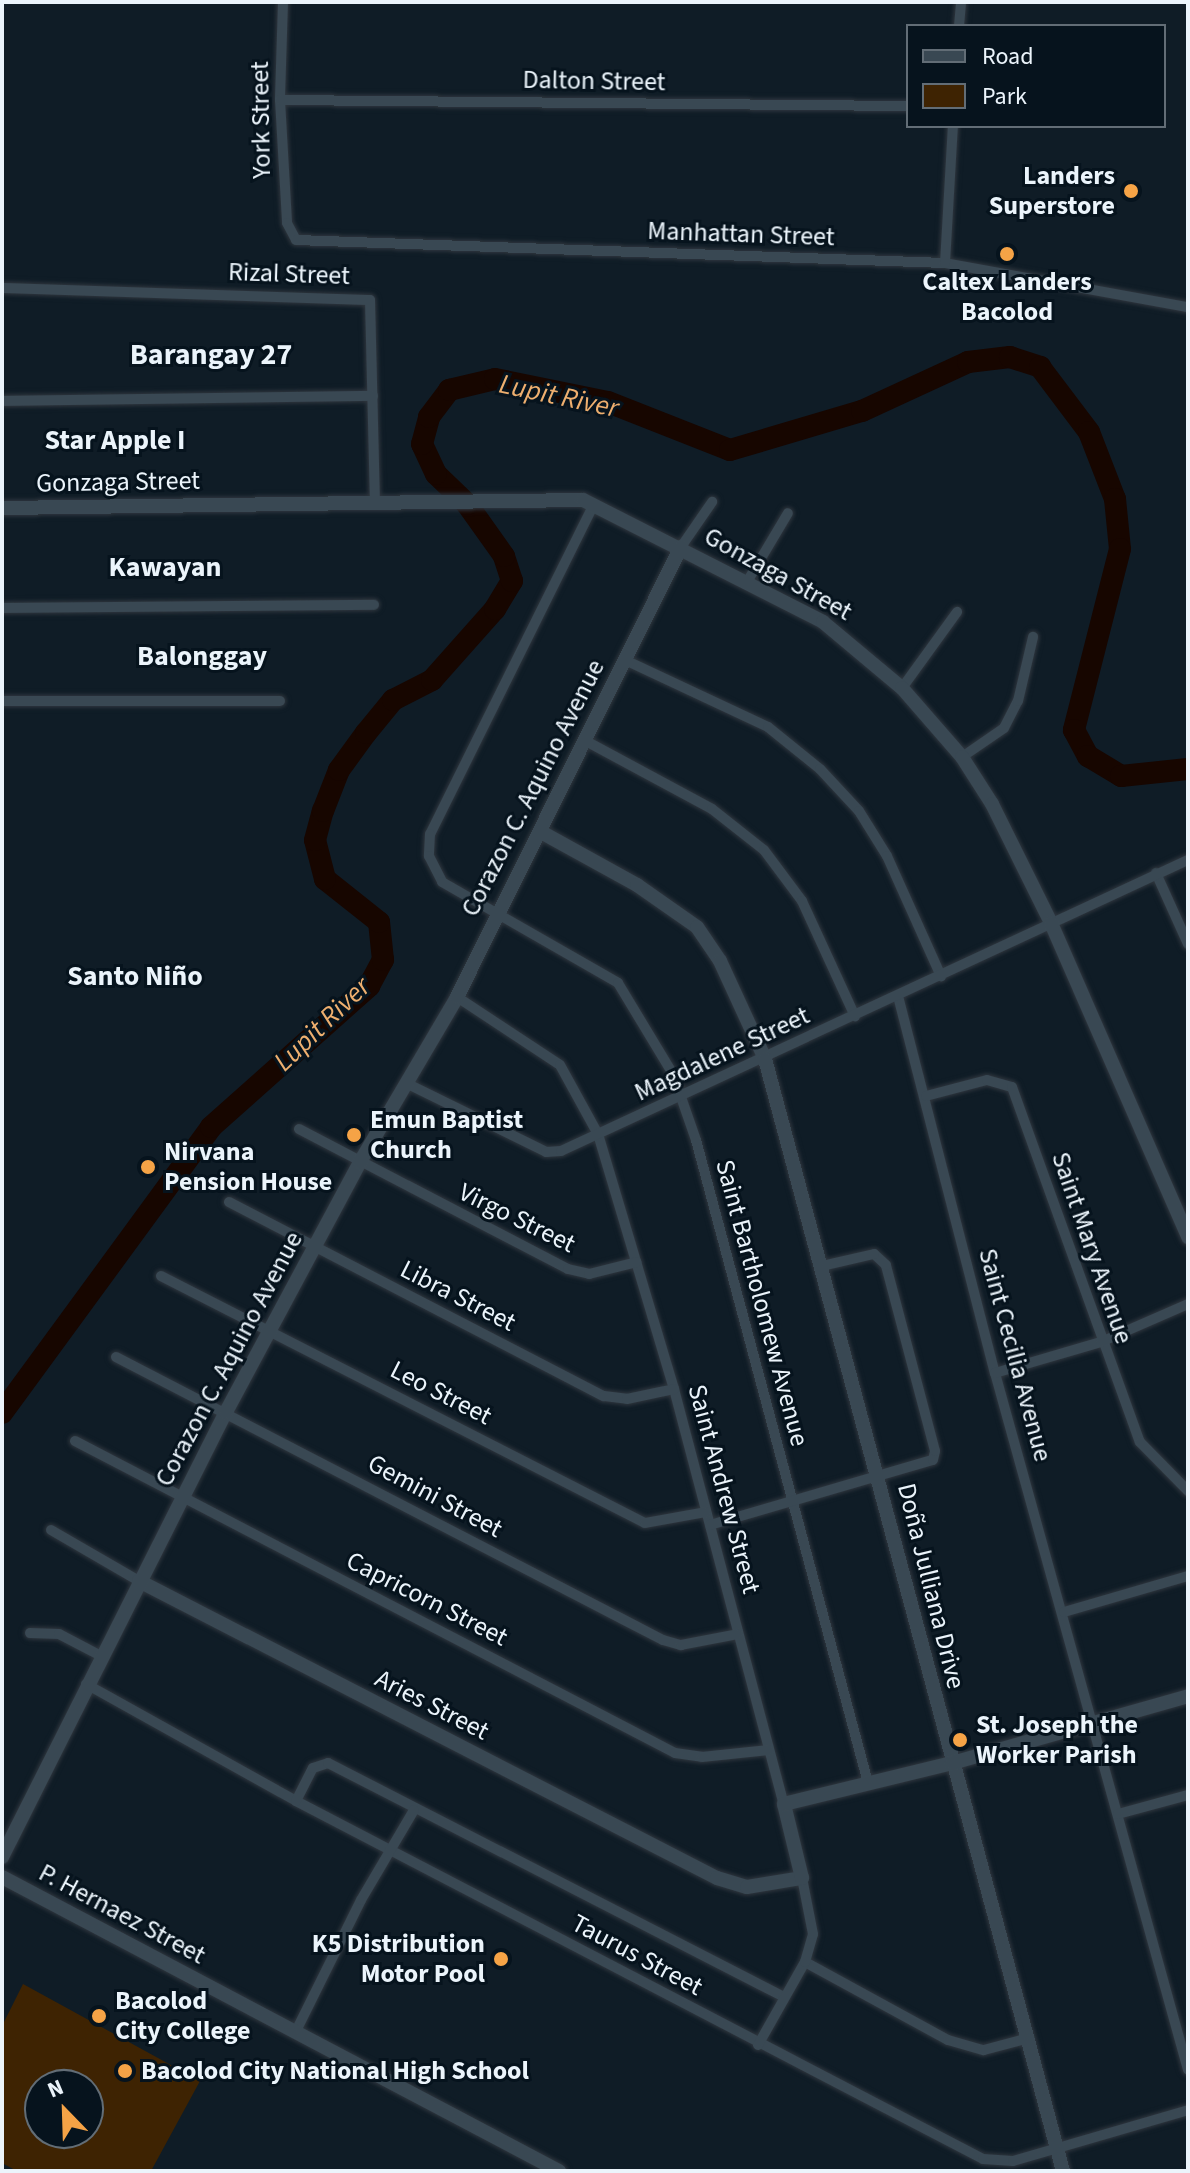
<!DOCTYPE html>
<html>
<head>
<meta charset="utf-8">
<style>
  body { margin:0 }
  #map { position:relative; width:1190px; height:2173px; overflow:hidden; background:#0f1c26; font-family:"Source Sans 3",sans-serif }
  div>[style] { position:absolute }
  .green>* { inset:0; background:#3e2302 }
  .river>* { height:22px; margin:-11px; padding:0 11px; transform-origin:11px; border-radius:11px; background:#170600 }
  .roads { filter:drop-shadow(0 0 2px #2f363e) drop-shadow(0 0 2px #2f363e) }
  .street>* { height:10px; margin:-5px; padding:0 5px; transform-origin:5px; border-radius:5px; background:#394853 }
  .secondary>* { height:14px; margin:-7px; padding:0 7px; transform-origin:7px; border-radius:7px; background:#394853 }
  .dots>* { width:22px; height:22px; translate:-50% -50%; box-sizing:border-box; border:4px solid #06131d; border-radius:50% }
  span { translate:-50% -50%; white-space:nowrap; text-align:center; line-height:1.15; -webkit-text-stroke:6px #06131d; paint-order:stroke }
  .street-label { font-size:26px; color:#ebf4fb }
  .poi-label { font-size:26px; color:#ebf4fb; font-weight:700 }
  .right { translate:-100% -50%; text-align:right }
  .left { translate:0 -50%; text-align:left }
  .water-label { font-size:28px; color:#eeaf6f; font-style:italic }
  .neighbourhood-label { font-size:28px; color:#ebf4fb; font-weight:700 }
  .quarter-label { font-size:30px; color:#ebf4fb; font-weight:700 }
  .frame { position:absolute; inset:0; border:4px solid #ebf4fb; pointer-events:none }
  .legend { position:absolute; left:906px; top:24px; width:260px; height:104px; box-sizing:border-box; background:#06131d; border:2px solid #626d76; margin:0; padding:10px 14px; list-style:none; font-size:24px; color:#ebf4fb }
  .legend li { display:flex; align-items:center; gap:16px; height:40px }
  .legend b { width:40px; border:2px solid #626d76 }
  .north { position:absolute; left:24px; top:2069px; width:80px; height:80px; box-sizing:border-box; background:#06131d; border:2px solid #626d76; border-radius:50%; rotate:337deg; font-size:22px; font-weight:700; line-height:32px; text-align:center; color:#ebf4fb }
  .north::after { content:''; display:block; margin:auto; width:28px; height:36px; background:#f5a346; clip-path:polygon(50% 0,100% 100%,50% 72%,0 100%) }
</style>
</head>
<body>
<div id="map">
  <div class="green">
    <i style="clip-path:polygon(evenodd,23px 1984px,200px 2081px,151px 2171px,17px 2171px,2px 2163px,2px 2026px,23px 1984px,40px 2085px,88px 2085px,88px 2133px,40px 2133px,40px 2085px)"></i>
  </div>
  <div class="river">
    <i style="left:2px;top:1413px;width:354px;rotate:-53.8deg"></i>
    <i style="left:211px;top:1127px;width:212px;rotate:-41.7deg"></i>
    <i style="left:369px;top:986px;width:30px;rotate:-62deg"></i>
    <i style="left:383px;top:960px;width:38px;rotate:-96deg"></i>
    <i style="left:379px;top:922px;width:69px;rotate:-141.5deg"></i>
    <i style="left:325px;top:879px;width:40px;rotate:-104.4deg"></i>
    <i style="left:315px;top:840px;width:30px;rotate:-75deg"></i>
    <i style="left:323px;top:811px;width:44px;rotate:-68.7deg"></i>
    <i style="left:339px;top:770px;width:46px;rotate:-53.9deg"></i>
    <i style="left:366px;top:733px;width:43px;rotate:-50.7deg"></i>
    <i style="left:393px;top:700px;width:44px;rotate:-27.1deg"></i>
    <i style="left:432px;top:680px;width:95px;rotate:-48.4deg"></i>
    <i style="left:495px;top:609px;width:33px;rotate:-59deg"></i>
    <i style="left:512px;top:581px;width:26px;rotate:-108deg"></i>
    <i style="left:504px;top:556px;width:64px;rotate:-125.4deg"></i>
    <i style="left:467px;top:504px;width:43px;rotate:-135.9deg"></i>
    <i style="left:436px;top:474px;width:33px;rotate:-115deg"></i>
    <i style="left:422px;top:444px;width:28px;rotate:-75deg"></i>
    <i style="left:429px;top:417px;width:34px;rotate:-53deg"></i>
    <i style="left:449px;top:390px;width:47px;rotate:-13.4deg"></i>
    <i style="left:495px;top:379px;width:115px;rotate:11.5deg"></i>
    <i style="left:608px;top:402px;width:131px;rotate:21.5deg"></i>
    <i style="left:730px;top:450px;width:138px;rotate:-16.5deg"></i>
    <i style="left:862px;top:411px;width:117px;rotate:-24.8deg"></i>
    <i style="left:968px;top:362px;width:42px;rotate:-6.8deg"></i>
    <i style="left:1010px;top:357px;width:32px;rotate:18deg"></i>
    <i style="left:1040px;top:367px;width:81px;rotate:53deg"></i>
    <i style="left:1089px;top:432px;width:72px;rotate:68.8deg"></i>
    <i style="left:1115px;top:499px;width:50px;rotate:84.3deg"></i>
    <i style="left:1120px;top:549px;width:187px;rotate:104.3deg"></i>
    <i style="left:1074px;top:730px;width:30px;rotate:62deg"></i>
    <i style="left:1088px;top:756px;width:39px;rotate:31deg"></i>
    <i style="left:1121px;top:776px;width:67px;rotate:-6deg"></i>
  </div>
  <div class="roads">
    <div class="street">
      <i style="left:283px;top:2px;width:98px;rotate:91.8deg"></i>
      <i style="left:280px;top:100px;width:123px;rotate:86.7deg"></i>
      <i style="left:287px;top:223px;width:19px;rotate:62deg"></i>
      <i style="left:296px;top:240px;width:649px;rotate:2.03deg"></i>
      <i style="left:945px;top:263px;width:247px;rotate:10.3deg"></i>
      <i style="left:959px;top:26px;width:24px;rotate:-85deg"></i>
      <i style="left:280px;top:100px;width:628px;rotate:0.55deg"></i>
      <i style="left:945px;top:263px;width:137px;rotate:-86.7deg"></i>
      <i style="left:2px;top:288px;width:368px;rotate:1.9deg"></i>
      <i style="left:370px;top:300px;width:203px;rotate:88.6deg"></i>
      <i style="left:2px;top:401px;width:371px;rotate:-0.8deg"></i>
      <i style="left:594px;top:504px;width:369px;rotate:116.4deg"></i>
      <i style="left:430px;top:834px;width:22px;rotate:93deg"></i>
      <i style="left:429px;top:856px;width:29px;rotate:63deg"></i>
      <i style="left:442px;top:882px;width:203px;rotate:29.8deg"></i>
      <i style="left:618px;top:983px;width:106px;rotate:58.9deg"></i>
      <i style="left:673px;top:1074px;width:70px;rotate:70.8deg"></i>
      <i style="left:696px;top:1140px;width:666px;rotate:75.02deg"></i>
      <i style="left:681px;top:547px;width:55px;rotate:-55.4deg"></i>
      <i style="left:747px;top:582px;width:80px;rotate:-59.3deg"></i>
      <i style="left:2px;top:608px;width:372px;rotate:-0.5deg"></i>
      <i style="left:625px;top:660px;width:158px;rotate:25.1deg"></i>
      <i style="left:768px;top:727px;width:67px;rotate:38.9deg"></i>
      <i style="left:820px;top:769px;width:57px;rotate:47.1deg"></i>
      <i style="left:859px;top:811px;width:53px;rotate:58.1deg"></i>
      <i style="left:887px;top:856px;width:132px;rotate:65.8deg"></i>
      <i style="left:902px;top:688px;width:94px;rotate:-54.1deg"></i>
      <i style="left:2px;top:701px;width:278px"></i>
      <i style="left:584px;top:740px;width:145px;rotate:28.3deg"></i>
      <i style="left:712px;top:809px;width:66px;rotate:38.3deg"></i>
      <i style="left:764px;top:850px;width:64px;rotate:53.3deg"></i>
      <i style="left:802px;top:901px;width:127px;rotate:65.3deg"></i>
      <i style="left:962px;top:757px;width:51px;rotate:-34.6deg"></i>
      <i style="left:1004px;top:728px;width:30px;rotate:-63deg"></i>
      <i style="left:1018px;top:701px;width:66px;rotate:-76.8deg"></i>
      <i style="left:1156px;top:873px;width:78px;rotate:65.7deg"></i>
      <i style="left:898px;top:996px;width:389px;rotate:75.6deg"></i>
      <i style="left:995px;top:1373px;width:723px;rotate:74.52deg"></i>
      <i style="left:457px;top:997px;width:123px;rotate:33.4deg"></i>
      <i style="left:560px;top:1065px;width:79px;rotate:61.2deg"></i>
      <i style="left:598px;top:1134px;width:266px;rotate:73.4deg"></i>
      <i style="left:674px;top:1389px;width:429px;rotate:75.2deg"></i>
      <i style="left:410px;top:1085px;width:152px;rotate:26.2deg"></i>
      <i style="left:546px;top:1152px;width:15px;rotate:-4deg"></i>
      <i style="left:561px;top:1151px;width:691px;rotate:-24.9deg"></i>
      <i style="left:926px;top:1096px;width:63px;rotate:-14.7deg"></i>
      <i style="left:987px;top:1080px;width:26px;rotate:16deg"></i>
      <i style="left:1012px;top:1087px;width:377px;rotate:70.2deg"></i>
      <i style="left:1140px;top:1442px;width:69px;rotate:45.6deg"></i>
      <i style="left:299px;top:1129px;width:303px;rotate:27.5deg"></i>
      <i style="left:568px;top:1269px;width:22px;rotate:13deg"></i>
      <i style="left:589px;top:1274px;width:49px;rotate:-14deg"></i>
      <i style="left:229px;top:1202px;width:422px;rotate:27.4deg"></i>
      <i style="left:604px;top:1396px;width:23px;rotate:7deg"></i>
      <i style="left:627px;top:1399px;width:48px;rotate:-12deg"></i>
      <i style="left:161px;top:1276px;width:543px;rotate:27.04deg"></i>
      <i style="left:645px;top:1523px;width:62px;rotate:-10.2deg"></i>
      <i style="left:116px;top:1357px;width:616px;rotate:27.36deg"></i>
      <i style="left:663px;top:1640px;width:19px;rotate:16deg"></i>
      <i style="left:681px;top:1645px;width:58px;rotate:-10.9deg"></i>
      <i style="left:995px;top:1373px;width:110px;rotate:-16.3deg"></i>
      <i style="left:1101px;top:1342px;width:95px;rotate:-23.6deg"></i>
      <i style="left:75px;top:1441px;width:676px;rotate:27.47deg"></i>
      <i style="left:675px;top:1753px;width:27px;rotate:8deg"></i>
      <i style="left:702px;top:1757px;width:67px;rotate:-6deg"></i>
      <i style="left:710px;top:1525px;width:232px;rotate:-16.3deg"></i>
      <i style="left:933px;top:1460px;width:9px;rotate:-77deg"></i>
      <i style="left:935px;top:1451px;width:192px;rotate:-104.8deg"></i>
      <i style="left:886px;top:1265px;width:16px;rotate:-137deg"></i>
      <i style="left:874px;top:1254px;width:53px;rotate:167deg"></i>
      <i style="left:51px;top:1530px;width:102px;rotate:30.1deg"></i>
      <i style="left:1064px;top:1612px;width:129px;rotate:-16.2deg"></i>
      <i style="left:30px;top:1633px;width:29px;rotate:2deg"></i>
      <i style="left:59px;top:1634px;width:50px;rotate:27.6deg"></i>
      <i style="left:86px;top:1684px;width:240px;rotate:29.1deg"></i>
      <i style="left:296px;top:1801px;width:775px;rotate:27.52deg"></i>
      <i style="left:983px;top:2159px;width:30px;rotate:4deg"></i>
      <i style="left:1013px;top:2161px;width:182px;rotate:-16.2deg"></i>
      <i style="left:296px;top:1801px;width:37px;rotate:-63deg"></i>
      <i style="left:313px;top:1768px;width:16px;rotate:-18deg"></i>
      <i style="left:328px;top:1763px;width:513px;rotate:27.16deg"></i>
      <i style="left:1118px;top:1814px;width:73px;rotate:-15.2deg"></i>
      <i style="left:805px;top:1962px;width:163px;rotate:28.6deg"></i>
      <i style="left:948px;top:2040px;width:37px;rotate:16deg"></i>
      <i style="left:984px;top:2050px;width:47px;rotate:-14.9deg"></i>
      <i style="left:296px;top:2031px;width:146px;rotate:-63.6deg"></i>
      <i style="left:361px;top:1900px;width:104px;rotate:-59.5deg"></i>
      <i style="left:758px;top:2045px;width:95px;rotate:-60.5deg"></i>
      <i style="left:805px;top:1962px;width:29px;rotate:-74deg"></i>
      <i style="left:813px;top:1934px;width:57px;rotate:-101.1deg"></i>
    </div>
    <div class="secondary">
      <i style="left:2px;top:508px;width:581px;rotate:-0.79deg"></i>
      <i style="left:583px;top:500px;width:269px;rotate:26.9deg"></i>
      <i style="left:823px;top:622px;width:103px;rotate:39.9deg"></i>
      <i style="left:902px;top:688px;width:91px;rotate:49deg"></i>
      <i style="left:962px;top:757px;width:56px;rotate:57.4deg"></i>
      <i style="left:992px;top:804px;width:133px;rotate:63.6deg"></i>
      <i style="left:1051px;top:923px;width:343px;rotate:66.4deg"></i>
      <i style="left:541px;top:832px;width:110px;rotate:28.9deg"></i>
      <i style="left:637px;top:885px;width:73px;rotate:35deg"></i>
      <i style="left:697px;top:927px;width:41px;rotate:55.9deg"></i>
      <i style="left:720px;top:961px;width:108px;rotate:65.3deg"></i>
      <i style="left:765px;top:1059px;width:1151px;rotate:75deg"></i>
      <i style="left:139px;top:1581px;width:650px;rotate:27.2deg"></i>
      <i style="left:717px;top:1878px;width:31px;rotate:17deg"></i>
      <i style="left:747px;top:1887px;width:56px;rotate:-9.3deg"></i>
      <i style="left:802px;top:1878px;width:76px;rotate:-103.7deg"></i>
      <i style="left:784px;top:1804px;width:173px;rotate:-13.7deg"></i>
      <i style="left:952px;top:1763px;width:245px;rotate:-15.8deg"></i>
      <i style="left:2px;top:1857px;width:498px;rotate:-63.3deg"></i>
      <i style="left:226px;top:1412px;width:284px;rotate:-61.8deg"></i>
      <i style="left:360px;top:1162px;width:191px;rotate:-59.5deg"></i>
      <i style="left:457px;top:997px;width:503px;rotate:-63.54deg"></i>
      <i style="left:2px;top:1877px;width:630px;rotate:27.83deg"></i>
    </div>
  </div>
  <div class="dots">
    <i style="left:1131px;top:191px;background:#f5a346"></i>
    <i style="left:1007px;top:254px;background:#f5a346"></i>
    <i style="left:354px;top:1135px;background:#f5a346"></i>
    <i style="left:148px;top:1167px;background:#f5a346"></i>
    <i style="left:960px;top:1740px;background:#f5a346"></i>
    <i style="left:501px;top:1959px;background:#f5a346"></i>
    <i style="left:99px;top:2016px;background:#f5a346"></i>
    <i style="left:125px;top:2071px;background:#f5a346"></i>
  </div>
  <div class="street-label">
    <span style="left:594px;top:81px;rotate:1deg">Dalton Street</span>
    <span style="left:261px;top:120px;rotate:-91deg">York Street</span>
    <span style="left:741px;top:234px;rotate:2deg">Manhattan Street</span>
    <span style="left:289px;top:274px;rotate:2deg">Rizal Street</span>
    <span style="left:118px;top:482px;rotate:-1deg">Gonzaga Street</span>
    <span style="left:778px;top:574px;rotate:29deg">Gonzaga Street</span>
    <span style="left:533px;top:788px;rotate:-63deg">Corazon C. Aquino Avenue</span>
    <span style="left:722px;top:1054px;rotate:-25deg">Magdalene Street</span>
    <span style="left:517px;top:1218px;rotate:26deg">Virgo Street</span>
    <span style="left:1092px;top:1248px;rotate:71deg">Saint Mary Avenue</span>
    <span style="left:458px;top:1296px;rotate:27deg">Libra Street</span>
    <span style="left:762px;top:1303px;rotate:75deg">Saint Bartholomew Avenue</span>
    <span style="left:1015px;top:1355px;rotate:75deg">Saint Cecilia Avenue</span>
    <span style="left:229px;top:1359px;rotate:-62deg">Corazon C. Aquino Avenue</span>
    <span style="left:441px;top:1393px;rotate:27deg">Leo Street</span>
    <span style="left:724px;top:1489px;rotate:75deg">Saint Andrew Street</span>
    <span style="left:435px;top:1496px;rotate:28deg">Gemini Street</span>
    <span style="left:931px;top:1586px;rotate:76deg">Doña Julliana Drive</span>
    <span style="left:427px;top:1599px;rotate:27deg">Capricorn Street</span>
    <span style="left:432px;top:1705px;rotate:27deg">Aries Street</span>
    <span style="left:122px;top:1914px;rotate:28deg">P. Hernaez Street</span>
    <span style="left:637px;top:1955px;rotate:28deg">Taurus Street</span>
  </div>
  <div class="poi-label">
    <span class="right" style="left:1115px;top:191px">Landers<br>Superstore</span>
    <span style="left:1007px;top:297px">Caltex Landers<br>Bacolod</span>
    <span class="left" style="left:370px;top:1135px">Emun Baptist<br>Church</span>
    <span class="left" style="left:164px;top:1167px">Nirvana<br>Pension House</span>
    <span class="left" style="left:976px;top:1740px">St. Joseph the<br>Worker Parish</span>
    <span class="right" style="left:485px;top:1959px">K5 Distribution<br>Motor Pool</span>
    <span class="left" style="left:115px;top:2016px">Bacolod<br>City College</span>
    <span class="left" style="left:141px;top:2071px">Bacolod City National High School</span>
  </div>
  <div class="water-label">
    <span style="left:559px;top:396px;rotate:12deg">Lupit River</span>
    <span style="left:322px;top:1024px;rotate:-44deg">Lupit River</span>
  </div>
  <div class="neighbourhood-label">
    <span style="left:115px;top:440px">Star Apple I</span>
    <span style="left:165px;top:567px">Kawayan</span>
    <span style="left:202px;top:656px">Balonggay</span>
    <span style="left:135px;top:976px">Santo Niño</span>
  </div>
  <div class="quarter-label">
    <span style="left:211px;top:355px">Barangay 27</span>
  </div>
  <div class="frame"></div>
  <ul class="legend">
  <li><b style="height:10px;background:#394853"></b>Road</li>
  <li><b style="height:22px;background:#3e2302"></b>Park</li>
  </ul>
  <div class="north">N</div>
</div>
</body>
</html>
